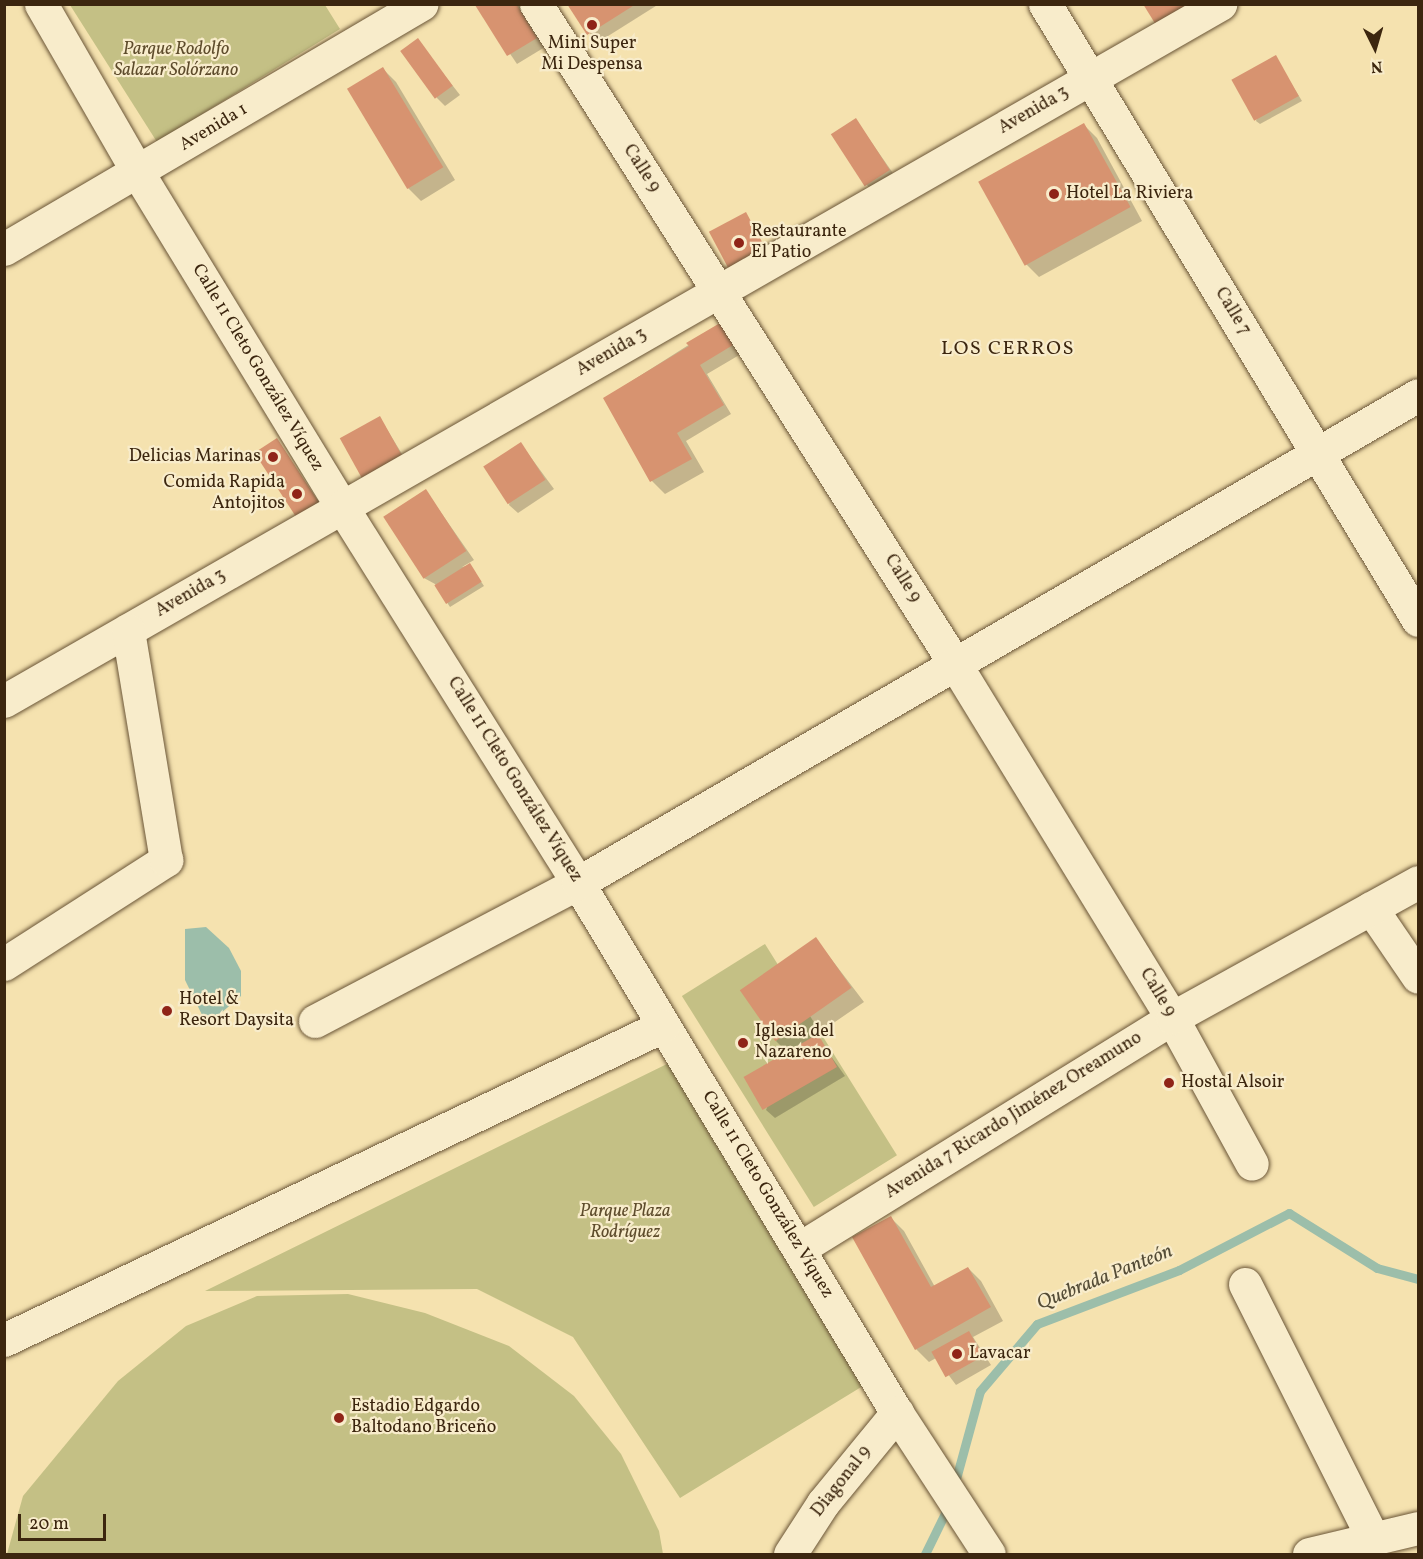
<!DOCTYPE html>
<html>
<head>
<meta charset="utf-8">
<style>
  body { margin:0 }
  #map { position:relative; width:1423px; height:1559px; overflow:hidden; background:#f5e2af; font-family:Vollkorn,serif }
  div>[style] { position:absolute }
  .green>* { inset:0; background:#c4c085; transform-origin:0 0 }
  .water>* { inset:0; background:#9cbeaa }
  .shadow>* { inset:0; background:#0003 }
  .stream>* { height:9px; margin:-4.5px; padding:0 4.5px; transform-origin:4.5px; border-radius:4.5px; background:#9cbeaa }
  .building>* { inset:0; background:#d79370; transform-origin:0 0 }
  .roads { filter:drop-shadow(0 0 2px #6a5537) drop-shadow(0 0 2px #6a5537) }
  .minor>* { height:33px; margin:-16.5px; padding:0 16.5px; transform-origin:16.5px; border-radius:16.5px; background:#f8eccb }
  .dots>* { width:16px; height:16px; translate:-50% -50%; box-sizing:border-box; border:3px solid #f8eccb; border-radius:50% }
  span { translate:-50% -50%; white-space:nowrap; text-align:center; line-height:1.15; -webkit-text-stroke:4.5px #f8eccb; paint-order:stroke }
  .poi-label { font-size:18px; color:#3c260f }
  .left { translate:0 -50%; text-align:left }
  .right { translate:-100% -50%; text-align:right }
  .park-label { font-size:18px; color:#5e4c2c; font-style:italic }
  .street-label { font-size:18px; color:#3c260f }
  .neighbourhood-label { font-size:20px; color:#3c260f; letter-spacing:1.5px }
  .water-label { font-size:20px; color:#544c36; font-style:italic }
  .frame { position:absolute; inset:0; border:6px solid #3c260f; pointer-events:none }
  .north { position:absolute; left:1345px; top:18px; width:60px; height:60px; -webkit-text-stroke:4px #f8eccb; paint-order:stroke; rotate:175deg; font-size:16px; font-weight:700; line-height:24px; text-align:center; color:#3c260f }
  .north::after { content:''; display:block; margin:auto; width:21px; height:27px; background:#3c260f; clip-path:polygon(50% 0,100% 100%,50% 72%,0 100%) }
  .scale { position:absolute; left:18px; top:1514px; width:88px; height:27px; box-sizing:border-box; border:3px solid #3c260f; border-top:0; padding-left:8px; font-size:18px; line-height:21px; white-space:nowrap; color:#3c260f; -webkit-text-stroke:4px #f8eccb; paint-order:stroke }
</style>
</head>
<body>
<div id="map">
  <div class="green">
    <i style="clip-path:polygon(70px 5px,325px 5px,340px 29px,157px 142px)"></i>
    <i style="left:765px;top:944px;width:249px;height:98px;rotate:58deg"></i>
    <i style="clip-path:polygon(671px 1062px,871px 1381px,680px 1498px,573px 1337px,477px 1289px,205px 1291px)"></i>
    <i style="clip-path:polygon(348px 1294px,425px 1313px,509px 1346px,574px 1396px,621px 1454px,659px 1531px,663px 1554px,7px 1554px,23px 1496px,118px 1381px,186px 1326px,257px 1296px)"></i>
  </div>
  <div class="water">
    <i style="clip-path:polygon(206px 927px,229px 948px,241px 971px,241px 996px,207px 1025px,185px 980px,185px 929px)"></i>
  </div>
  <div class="shadow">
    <i style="clip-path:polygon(519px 4px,545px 47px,517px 64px,477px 5px)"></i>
    <i style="clip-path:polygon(569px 4px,659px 4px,597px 43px)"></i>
    <i style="clip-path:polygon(417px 40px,460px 95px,445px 106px,437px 98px)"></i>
    <i style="clip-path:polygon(1275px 57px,1302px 101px,1260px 124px,1256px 121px)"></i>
    <i style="clip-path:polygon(383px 69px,396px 82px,455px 180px,421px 201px,408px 188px)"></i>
    <i style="clip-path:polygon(856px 120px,897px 179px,875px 194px,867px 185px)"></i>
    <i style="clip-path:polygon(1084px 125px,1097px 138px,1142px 221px,1039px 277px,1026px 264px,980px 182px)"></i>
    <i style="clip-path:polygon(745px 214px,775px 263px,741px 281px)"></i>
    <i style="clip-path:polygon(720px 325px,741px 354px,707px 374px,731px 414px,686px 441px,704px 472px,665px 494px,652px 481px,605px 398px)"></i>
    <i style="clip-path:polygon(380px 418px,410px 467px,364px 478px)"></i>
    <i style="clip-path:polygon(280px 444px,330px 519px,310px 532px)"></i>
    <i style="clip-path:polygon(521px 444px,554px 489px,518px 513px,509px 505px)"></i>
    <i style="clip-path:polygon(426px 491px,474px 560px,462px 567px,470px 565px,484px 586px,450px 607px,435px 584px,424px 578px,385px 517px)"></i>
    <i style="clip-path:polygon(816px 939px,864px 1002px,816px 1035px,845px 1076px,775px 1118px,766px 1110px,789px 1054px,776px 1041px)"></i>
    <i style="clip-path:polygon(891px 1218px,904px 1231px,935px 1287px,968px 1268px,981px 1281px,1003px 1321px,973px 1337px,991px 1365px,956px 1385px,936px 1358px,929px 1362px,916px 1349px)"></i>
  </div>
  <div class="stream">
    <i style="left:954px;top:1486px;width:98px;rotate:-74.7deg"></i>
    <i style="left:980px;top:1391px;width:88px;rotate:-49.6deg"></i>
    <i style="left:1037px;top:1324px;width:152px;rotate:-20.8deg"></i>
    <i style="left:1179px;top:1270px;width:124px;rotate:-27.4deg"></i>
    <i style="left:1289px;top:1213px;width:104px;rotate:32deg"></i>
    <i style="left:1377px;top:1268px;width:42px;rotate:15deg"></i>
    <i style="left:925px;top:1554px;width:55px;rotate:-63.9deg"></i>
  </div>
  <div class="building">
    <i style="clip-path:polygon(567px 4px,636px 4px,587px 35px)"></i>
    <i style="clip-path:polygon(1143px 4px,1189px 4px,1156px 25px)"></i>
    <i style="clip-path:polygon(475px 5px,517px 5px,537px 38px,507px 56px)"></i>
    <i style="left:418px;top:38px;width:59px;height:22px;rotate:54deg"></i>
    <i style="left:1276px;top:55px;width:47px;height:51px;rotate:61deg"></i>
    <i style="left:383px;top:67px;width:117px;height:42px;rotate:59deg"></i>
    <i style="left:856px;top:118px;width:62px;height:30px;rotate:57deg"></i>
    <i style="left:1084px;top:123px;width:96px;height:121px;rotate:61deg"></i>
    <i style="left:746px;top:212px;width:47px;height:42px;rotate:62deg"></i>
    <i style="clip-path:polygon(720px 323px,733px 345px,700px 365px,724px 405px,677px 433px,692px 459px,650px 482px,603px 398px,689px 346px,686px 343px)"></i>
    <i style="left:380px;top:416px;width:48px;height:46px;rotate:61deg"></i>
    <i style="left:277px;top:438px;width:85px;height:27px;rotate:57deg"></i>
    <i style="left:521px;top:442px;width:45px;height:45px;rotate:57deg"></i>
    <i style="left:426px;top:489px;width:74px;height:51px;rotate:57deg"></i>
    <i style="left:470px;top:563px;width:22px;height:42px;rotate:58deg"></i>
    <i style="left:816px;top:937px;width:62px;height:93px;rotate:55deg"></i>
    <i style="left:818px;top:1034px;width:38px;height:86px;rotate:60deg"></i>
    <i style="clip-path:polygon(891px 1216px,931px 1287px,968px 1267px,991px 1307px,915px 1350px,852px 1237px)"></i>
    <i style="left:969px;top:1331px;width:29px;height:43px;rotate:61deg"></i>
  </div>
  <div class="roads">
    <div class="minor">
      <i style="left:41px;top:4px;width:195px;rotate:60.1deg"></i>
      <i style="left:138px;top:173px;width:391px;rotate:58.6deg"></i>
      <i style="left:342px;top:507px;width:444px;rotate:57.9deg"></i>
      <i style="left:578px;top:883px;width:619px;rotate:58.96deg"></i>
      <i style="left:897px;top:1413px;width:168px;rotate:56.9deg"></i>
      <i style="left:536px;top:4px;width:782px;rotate:57.59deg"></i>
      <i style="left:955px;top:664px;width:415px;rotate:58.5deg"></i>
      <i style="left:1172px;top:1018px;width:166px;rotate:61.3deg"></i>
      <i style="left:1045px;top:4px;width:720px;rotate:58.8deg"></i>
      <i style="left:4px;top:249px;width:484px;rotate:-30.4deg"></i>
      <i style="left:4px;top:701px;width:1402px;rotate:-29.82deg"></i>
      <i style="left:1371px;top:908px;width:83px;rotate:55.7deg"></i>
      <i style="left:4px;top:964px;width:193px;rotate:-32.7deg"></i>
      <i style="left:166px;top:860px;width:233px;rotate:-99.4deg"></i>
      <i style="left:315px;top:1021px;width:297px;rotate:-27.7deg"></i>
      <i style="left:578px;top:883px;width:971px;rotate:-30.15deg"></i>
      <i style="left:800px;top:1248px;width:437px;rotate:-31.7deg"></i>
      <i style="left:1172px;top:1018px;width:281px;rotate:-28.9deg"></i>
      <i style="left:1245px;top:1284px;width:284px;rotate:63.3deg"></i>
      <i style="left:4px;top:1340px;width:730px;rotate:-25.48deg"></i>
      <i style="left:790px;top:1554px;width:61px;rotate:-57.1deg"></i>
      <i style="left:823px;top:1503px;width:117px;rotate:-50.6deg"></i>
      <i style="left:1309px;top:1554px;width:112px;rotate:-13.4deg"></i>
    </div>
  </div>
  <div class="dots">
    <i style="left:592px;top:25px;background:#8f2418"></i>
    <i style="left:1054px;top:194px;background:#8f2418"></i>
    <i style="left:739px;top:243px;background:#8f2418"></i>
    <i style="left:273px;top:457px;background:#8f2418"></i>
    <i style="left:297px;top:494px;background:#8f2418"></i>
    <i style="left:167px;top:1011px;background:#8f2418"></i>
    <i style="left:743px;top:1043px;background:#8f2418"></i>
    <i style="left:1169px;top:1083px;background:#8f2418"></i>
    <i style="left:957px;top:1354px;background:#8f2418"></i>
    <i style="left:339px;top:1418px;background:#8f2418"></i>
  </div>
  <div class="poi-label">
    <span style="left:592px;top:55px">Mini Super<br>Mi Despensa</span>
    <span class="left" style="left:1066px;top:194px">Hotel La Riviera</span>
    <span class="left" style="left:751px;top:243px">Restaurante<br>El Patio</span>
    <span class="right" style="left:261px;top:457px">Delicias Marinas</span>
    <span class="right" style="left:285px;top:494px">Comida Rapida<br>Antojitos</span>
    <span class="left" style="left:179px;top:1011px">Hotel &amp;<br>Resort Daysita</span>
    <span class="left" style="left:755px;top:1043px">Iglesia del<br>Nazareno</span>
    <span class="left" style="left:1181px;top:1083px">Hostal Alsoir</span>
    <span class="left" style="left:969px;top:1354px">Lavacar</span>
    <span class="left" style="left:351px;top:1418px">Estadio Edgardo<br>Baltodano Briceño</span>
  </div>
  <div class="park-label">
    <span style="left:176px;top:61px">Parque Rodolfo<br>Salazar Solórzano</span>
    <span style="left:625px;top:1223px">Parque Plaza<br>Rodríguez</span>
  </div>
  <div class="street-label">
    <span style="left:1034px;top:111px;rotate:-30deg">Avenida 3</span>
    <span style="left:214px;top:128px;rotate:-31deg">Avenida 1</span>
    <span style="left:641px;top:169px;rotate:57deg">Calle 9</span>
    <span style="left:1232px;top:312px;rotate:59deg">Calle 7</span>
    <span style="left:612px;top:353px;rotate:-30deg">Avenida 3</span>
    <span style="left:257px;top:368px;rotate:59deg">Calle 11 Cleto González Víquez</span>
    <span style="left:902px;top:579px;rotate:58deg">Calle 9</span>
    <span style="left:191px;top:594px;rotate:-30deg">Avenida 3</span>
    <span style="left:514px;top:780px;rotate:58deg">Calle 11 Cleto González Víquez</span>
    <span style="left:1157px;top:993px;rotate:59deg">Calle 9</span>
    <span style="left:1014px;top:1116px;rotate:-32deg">Avenida 7 Ricardo Jiménez Oreamuno</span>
    <span style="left:767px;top:1195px;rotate:59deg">Calle 11 Cleto González Víquez</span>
    <span style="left:842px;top:1482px;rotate:-52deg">Diagonal 9</span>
  </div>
  <div class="neighbourhood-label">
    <span style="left:1008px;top:349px">LOS CERROS</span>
  </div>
  <div class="water-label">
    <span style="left:1105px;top:1278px;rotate:-22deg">Quebrada Panteón</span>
  </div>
  <div class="frame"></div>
  <div class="north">N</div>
  <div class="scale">20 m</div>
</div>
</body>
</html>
